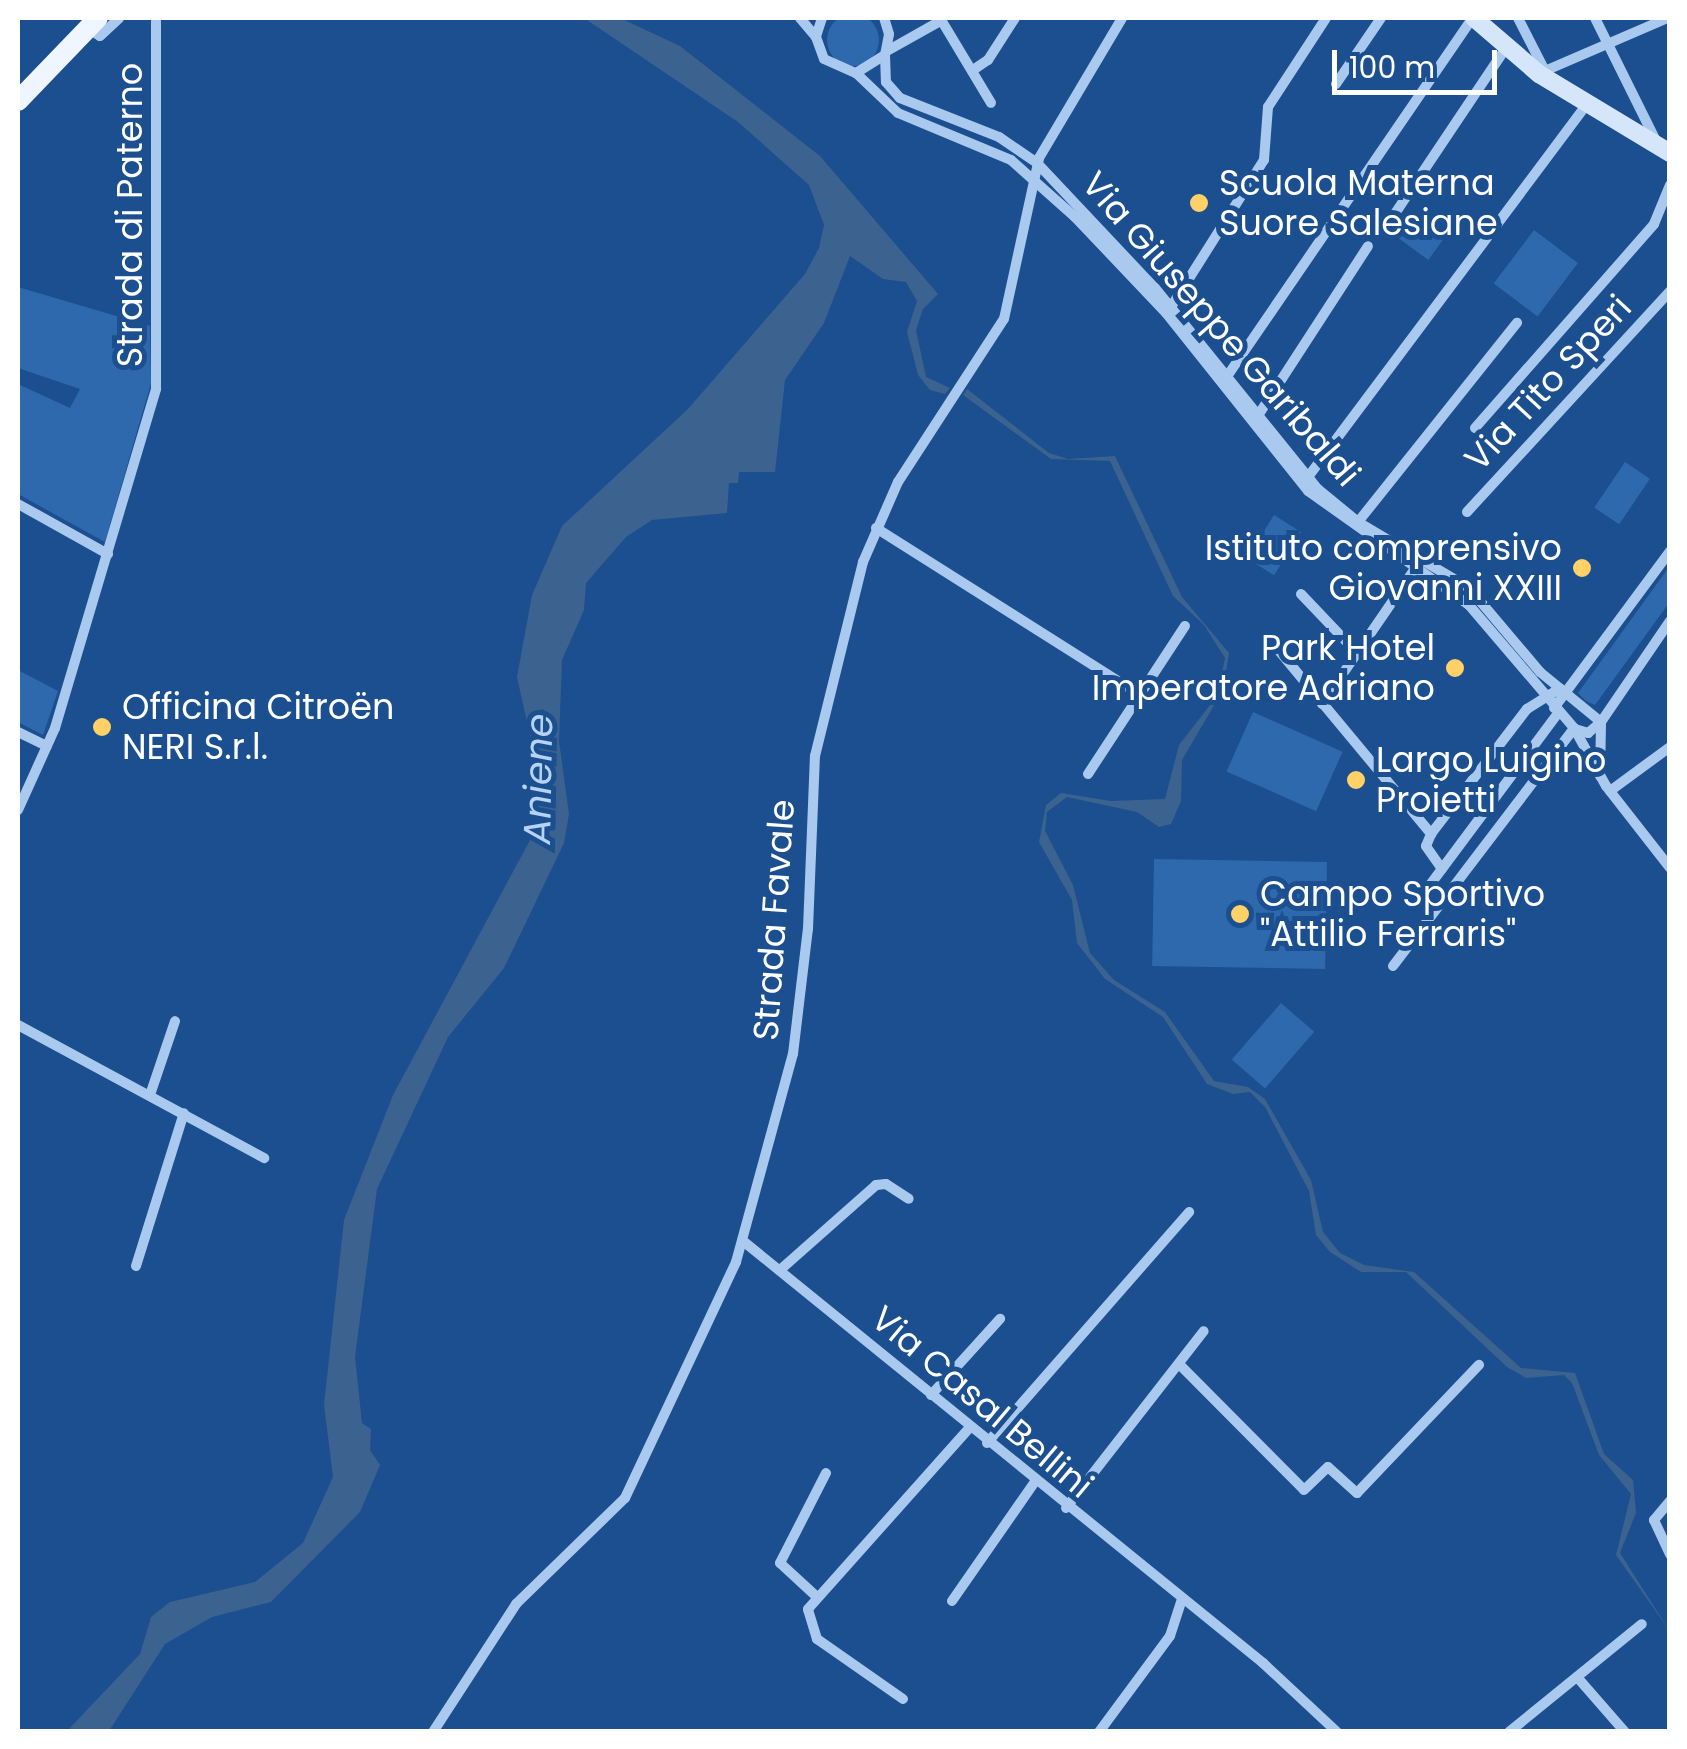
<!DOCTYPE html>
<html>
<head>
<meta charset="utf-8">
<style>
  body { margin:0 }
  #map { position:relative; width:1687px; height:1749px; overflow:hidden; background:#1b4f8f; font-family:Poppins,sans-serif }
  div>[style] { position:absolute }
  .green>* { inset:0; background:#2e69ad; transform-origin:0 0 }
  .round { border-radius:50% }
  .water>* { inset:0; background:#3c6290 }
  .minor>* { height:10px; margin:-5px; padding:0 5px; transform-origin:5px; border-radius:5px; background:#a9c9ee }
  .secondary>* { height:18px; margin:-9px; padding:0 9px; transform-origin:9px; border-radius:9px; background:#d6e6fa }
  .primary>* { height:20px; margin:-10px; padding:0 10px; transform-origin:10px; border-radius:10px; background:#f0f6ff }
  .dots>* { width:28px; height:28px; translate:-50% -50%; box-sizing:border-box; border:5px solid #1b4f8f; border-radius:50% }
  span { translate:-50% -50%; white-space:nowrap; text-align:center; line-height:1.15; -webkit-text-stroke:10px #1b4f8f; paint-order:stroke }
  .poi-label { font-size:35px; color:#fff }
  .left { translate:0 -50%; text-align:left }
  .right { translate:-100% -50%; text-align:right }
  .street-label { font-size:35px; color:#fff }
  .water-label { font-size:38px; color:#b5d3f5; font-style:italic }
  .frame { position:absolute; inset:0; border:20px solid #fff; pointer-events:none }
  .scale { position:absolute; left:1332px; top:50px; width:165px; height:45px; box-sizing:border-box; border:5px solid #fff; border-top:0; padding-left:12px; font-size:30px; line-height:35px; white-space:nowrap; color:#fff; -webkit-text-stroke:8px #1b4f8f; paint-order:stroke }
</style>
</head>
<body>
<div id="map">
  <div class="green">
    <i class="round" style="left:827px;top:14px;width:52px;height:52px"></i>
    <i style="left:1411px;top:214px;width:41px;height:27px;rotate:36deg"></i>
    <i style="left:1534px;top:230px;width:55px;height:67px;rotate:37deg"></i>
    <i style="clip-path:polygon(18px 287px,150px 326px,151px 383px,105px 542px,18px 494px,18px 384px,70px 408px,80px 389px,18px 368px)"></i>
    <i style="left:1625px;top:462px;width:30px;height:55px;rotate:34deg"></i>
    <i style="left:1274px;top:515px;width:32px;height:51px;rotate:32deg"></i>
    <i style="clip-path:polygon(1669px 567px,1669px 603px,1595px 705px,1586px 701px,1578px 693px)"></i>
    <i style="clip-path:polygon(18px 670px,58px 691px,43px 735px,18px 722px)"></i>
    <i style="left:1253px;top:712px;width:98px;height:65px;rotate:24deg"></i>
    <i style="left:1154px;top:859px;width:173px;height:107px;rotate:1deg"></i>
    <i style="left:1281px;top:1003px;width:44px;height:75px;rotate:41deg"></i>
  </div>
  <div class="water">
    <i style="clip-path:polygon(584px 18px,620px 18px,680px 46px,820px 156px,938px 294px,923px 309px,916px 330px,926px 377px,950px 388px,945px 394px,930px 390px,918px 375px,907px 332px,917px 301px,906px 282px,883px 279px,850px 256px,824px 323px,785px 380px,775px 472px,739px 472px,738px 483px,729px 483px,727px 513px,652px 520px,626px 537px,586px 583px,584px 610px,562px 660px,559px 741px,569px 814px,564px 843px,504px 968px,448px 1037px,377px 1189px,355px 1357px,362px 1423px,371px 1429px,370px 1450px,380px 1465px,360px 1512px,271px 1602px,212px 1617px,165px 1644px,109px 1731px,67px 1731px,140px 1654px,151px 1617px,170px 1602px,255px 1582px,303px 1543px,333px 1477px,324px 1405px,344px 1220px,393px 1095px,536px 829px,530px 736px,517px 677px,532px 595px,562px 526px,688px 409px,805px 274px,819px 248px,824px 225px,809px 185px,738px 122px)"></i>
    <i style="clip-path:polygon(967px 389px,1049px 453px,1068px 459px,1115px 456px,1182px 597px,1229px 653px,1223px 690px,1182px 760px,1181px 801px,1171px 824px,1159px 827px,1137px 812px,1067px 797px,1047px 812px,1045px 831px,1073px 885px,1090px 953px,1114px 980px,1165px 1012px,1214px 1081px,1248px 1087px,1265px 1099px,1311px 1180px,1323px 1232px,1340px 1253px,1364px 1265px,1414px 1272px,1521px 1368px,1575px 1373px,1604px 1454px,1633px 1480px,1636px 1513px,1620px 1553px,1669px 1630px,1616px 1555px,1631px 1494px,1599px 1455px,1572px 1383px,1564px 1375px,1526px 1378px,1507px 1367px,1406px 1272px,1361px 1272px,1330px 1252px,1316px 1235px,1309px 1191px,1265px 1107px,1250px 1092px,1233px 1094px,1207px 1084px,1163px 1017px,1105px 979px,1077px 943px,1072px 900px,1039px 842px,1046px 805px,1061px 793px,1111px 801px,1165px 799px,1179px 745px,1217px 696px,1225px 658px,1204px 625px,1173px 596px,1110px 461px,1051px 459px,963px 395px)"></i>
  </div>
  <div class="minor">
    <i style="left:800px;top:18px;width:23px;rotate:50deg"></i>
    <i style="left:822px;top:18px;width:20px;rotate:108deg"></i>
    <i style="left:816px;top:37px;width:23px;rotate:70deg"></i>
    <i style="left:824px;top:59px;width:35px;rotate:24deg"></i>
    <i style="left:856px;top:73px;width:34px;rotate:-32deg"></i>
    <i style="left:885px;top:55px;width:21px;rotate:-79deg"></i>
    <i style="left:889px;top:34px;width:17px;rotate:-107deg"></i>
    <i style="left:940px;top:18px;width:99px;rotate:59deg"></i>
    <i style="left:1518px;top:18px;width:59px;rotate:63deg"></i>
    <i style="left:1595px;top:18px;width:137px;rotate:63.6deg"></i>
    <i style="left:88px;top:28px;width:14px;rotate:34deg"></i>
    <i style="left:100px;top:36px;width:26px;rotate:-43deg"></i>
    <i style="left:887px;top:51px;width:63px;rotate:-29.4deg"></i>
    <i style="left:885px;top:55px;width:27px;rotate:88deg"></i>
    <i style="left:886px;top:82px;width:21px;rotate:49deg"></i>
    <i style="left:900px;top:98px;width:106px;rotate:21.5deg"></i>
    <i style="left:999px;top:137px;width:46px;rotate:34.4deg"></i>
    <i style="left:1037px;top:163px;width:172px;rotate:46.7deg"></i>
    <i style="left:1155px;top:288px;width:259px;rotate:51deg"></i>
    <i style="left:1318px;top:489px;width:52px;rotate:39.5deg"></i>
    <i style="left:1358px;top:522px;width:129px;rotate:30.7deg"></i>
    <i style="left:1469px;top:588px;width:110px;rotate:49.8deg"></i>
    <i style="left:1540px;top:672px;width:79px;rotate:39.3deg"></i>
    <i style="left:973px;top:70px;width:18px;rotate:-34deg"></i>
    <i style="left:988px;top:60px;width:50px;rotate:-57.3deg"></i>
    <i style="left:856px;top:73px;width:58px;rotate:43.6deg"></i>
    <i style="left:898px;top:113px;width:122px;rotate:22.6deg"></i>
    <i style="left:1011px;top:160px;width:86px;rotate:41.7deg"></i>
    <i style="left:1075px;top:217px;width:132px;rotate:46.5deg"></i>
    <i style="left:1166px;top:313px;width:228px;rotate:51.4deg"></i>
    <i style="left:1308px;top:491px;width:197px;rotate:35.3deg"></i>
    <i style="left:1469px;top:605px;width:162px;rotate:49.5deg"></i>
    <i style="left:1574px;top:728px;width:66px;rotate:61.1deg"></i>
    <i style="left:1606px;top:786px;width:104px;rotate:52deg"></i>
    <i style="left:1540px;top:73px;width:139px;rotate:-23.3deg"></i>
    <i style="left:1336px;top:84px;width:80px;rotate:-55.7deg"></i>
    <i style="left:1390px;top:221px;width:208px;rotate:-56.2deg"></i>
    <i style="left:1171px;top:307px;width:174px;rotate:-57.7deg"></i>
    <i style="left:1264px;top:160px;width:53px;rotate:-85.7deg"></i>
    <i style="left:1268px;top:107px;width:106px;rotate:-56.9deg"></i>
    <i style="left:1228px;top:375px;width:432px;rotate:-55.6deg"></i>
    <i style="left:1259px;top:414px;width:200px;rotate:-57deg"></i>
    <i style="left:1475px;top:428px;width:271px;rotate:-48.7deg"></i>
    <i style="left:1654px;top:224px;width:42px;rotate:-67.7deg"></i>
    <i style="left:1308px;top:477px;width:466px;rotate:-53.2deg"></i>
    <i style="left:18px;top:504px;width:103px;rotate:29.1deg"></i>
    <i style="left:1467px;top:512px;width:300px;rotate:-47.4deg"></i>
    <i style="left:1358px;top:522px;width:255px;rotate:-51.4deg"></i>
    <i style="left:876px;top:528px;width:312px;rotate:32.3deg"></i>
    <i style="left:1301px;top:594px;width:84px;rotate:46.4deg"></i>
    <i style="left:1266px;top:635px;width:259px;rotate:50.3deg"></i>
    <i style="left:1322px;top:704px;width:166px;rotate:-55.5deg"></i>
    <i style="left:1554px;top:708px;width:195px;rotate:-53.5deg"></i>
    <i style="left:1575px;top:729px;width:14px;rotate:17deg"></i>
    <i style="left:1588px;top:733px;width:17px;rotate:-40deg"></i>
    <i style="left:1601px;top:722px;width:122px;rotate:-55.7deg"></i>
    <i style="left:18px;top:732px;width:32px;rotate:26deg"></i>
    <i style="left:1088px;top:774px;width:177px;rotate:-56.8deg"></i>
    <i style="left:1600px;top:776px;width:54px;rotate:-88.9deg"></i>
    <i style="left:1610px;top:791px;width:74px;rotate:-36.3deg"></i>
    <i style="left:18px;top:810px;width:90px;rotate:-65.7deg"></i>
    <i style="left:55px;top:728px;width:354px;rotate:-73.4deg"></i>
    <i style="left:156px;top:389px;width:371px;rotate:-90deg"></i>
    <i style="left:1442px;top:869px;width:28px;rotate:-125deg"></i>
    <i style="left:1426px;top:846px;width:13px;rotate:-67deg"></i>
    <i style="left:1431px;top:834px;width:158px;rotate:-52.5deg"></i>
    <i style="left:1527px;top:709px;width:39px;rotate:-32deg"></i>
    <i style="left:1418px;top:901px;width:234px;rotate:-53.3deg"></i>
    <i style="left:1393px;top:966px;width:299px;rotate:-52.7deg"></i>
    <i style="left:18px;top:1025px;width:280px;rotate:28.4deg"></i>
    <i style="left:150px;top:1095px;width:78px;rotate:-71.3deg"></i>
    <i style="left:743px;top:1241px;width:670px;rotate:39.06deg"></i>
    <i style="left:1263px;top:1663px;width:101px;rotate:43deg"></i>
    <i style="left:136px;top:1266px;width:160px;rotate:-72.6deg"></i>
    <i style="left:780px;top:1270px;width:128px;rotate:-41.5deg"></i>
    <i style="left:876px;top:1185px;width:10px;rotate:-6deg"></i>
    <i style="left:886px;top:1184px;width:27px;rotate:33deg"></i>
    <i style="left:1179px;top:1364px;width:177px;rotate:45.2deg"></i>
    <i style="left:1304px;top:1490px;width:33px;rotate:-44deg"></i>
    <i style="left:1328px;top:1467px;width:39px;rotate:42deg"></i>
    <i style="left:1357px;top:1493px;width:177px;rotate:-46.4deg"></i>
    <i style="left:931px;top:1395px;width:103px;rotate:-47.8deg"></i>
    <i style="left:987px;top:1443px;width:307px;rotate:-48.8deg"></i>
    <i style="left:1670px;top:1501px;width:25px;rotate:130deg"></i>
    <i style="left:1654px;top:1520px;width:38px;rotate:65deg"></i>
    <i style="left:1066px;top:1508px;width:224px;rotate:-52.1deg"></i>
    <i style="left:817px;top:1597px;width:50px;rotate:-137.4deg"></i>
    <i style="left:780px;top:1563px;width:101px;rotate:-62.9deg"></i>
    <i style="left:952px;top:1601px;width:144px;rotate:-55.2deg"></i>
    <i style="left:1577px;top:1677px;width:73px;rotate:48.9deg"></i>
    <i style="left:903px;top:1699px;width:105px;rotate:-145.1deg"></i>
    <i style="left:817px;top:1639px;width:31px;rotate:-107deg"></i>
    <i style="left:808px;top:1609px;width:244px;rotate:-48.3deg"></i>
    <i style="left:433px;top:1732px;width:153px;rotate:-57deg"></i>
    <i style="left:516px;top:1604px;width:152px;rotate:-44.2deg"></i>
    <i style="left:625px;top:1498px;width:261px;rotate:-64.8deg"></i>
    <i style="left:736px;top:1262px;width:216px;rotate:-74.7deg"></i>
    <i style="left:793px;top:1054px;width:126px;rotate:-83.2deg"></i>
    <i style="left:808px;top:929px;width:173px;rotate:-87.7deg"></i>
    <i style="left:815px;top:756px;width:200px;rotate:-76.1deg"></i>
    <i style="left:863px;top:562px;width:87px;rotate:-66.4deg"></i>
    <i style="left:898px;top:482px;width:194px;rotate:-57deg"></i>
    <i style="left:1004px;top:319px;width:165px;rotate:-77.7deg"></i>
    <i style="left:1039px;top:158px;width:163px;rotate:-59.3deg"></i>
    <i style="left:1099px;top:1732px;width:119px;rotate:-53.5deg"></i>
    <i style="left:1170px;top:1636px;width:39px;rotate:-72deg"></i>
    <i style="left:1509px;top:1732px;width:171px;rotate:-39.1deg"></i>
  </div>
  <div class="secondary">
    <i style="left:1474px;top:18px;width:86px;rotate:40.7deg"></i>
    <i style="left:1539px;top:74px;width:153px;rotate:31.1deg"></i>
  </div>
  <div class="primary">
    <i style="left:18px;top:101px;width:115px;rotate:-46.1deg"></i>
  </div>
  <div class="dots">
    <i style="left:1199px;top:203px;background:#ffd166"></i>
    <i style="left:1582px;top:568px;background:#ffd166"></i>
    <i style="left:1455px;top:668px;background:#ffd166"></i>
    <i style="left:102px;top:727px;background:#ffd166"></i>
    <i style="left:1356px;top:780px;background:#ffd166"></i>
    <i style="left:1240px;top:914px;background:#ffd166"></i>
  </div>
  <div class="poi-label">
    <span class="left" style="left:1219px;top:203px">Scuola Materna<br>Suore Salesiane</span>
    <span class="right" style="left:1562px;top:568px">Istituto comprensivo<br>Giovanni XXIII</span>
    <span class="right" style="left:1435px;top:668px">Park Hotel<br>Imperatore Adriano</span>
    <span class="left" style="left:122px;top:727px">Officina Citroën<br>NERI S.r.l.</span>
    <span class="left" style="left:1376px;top:780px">Largo Luigino<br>Proietti</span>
    <span class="left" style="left:1260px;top:914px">Campo Sportivo<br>"Attilio Ferraris"</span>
  </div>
  <div class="street-label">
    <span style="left:130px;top:215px;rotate:-90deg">Strada di Paterno</span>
    <span style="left:1221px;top:329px;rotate:49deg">Via Giuseppe Garibaldi</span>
    <span style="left:1548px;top:383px;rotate:-47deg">Via Tito Speri</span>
    <span style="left:774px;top:920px;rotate:-86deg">Strada Favale</span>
    <span style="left:982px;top:1402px;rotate:40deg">Via Casal Bellini</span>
  </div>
  <div class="water-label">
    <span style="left:538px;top:779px;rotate:-89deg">Aniene</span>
  </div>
  <div class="frame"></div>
  <div class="scale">100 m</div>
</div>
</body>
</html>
